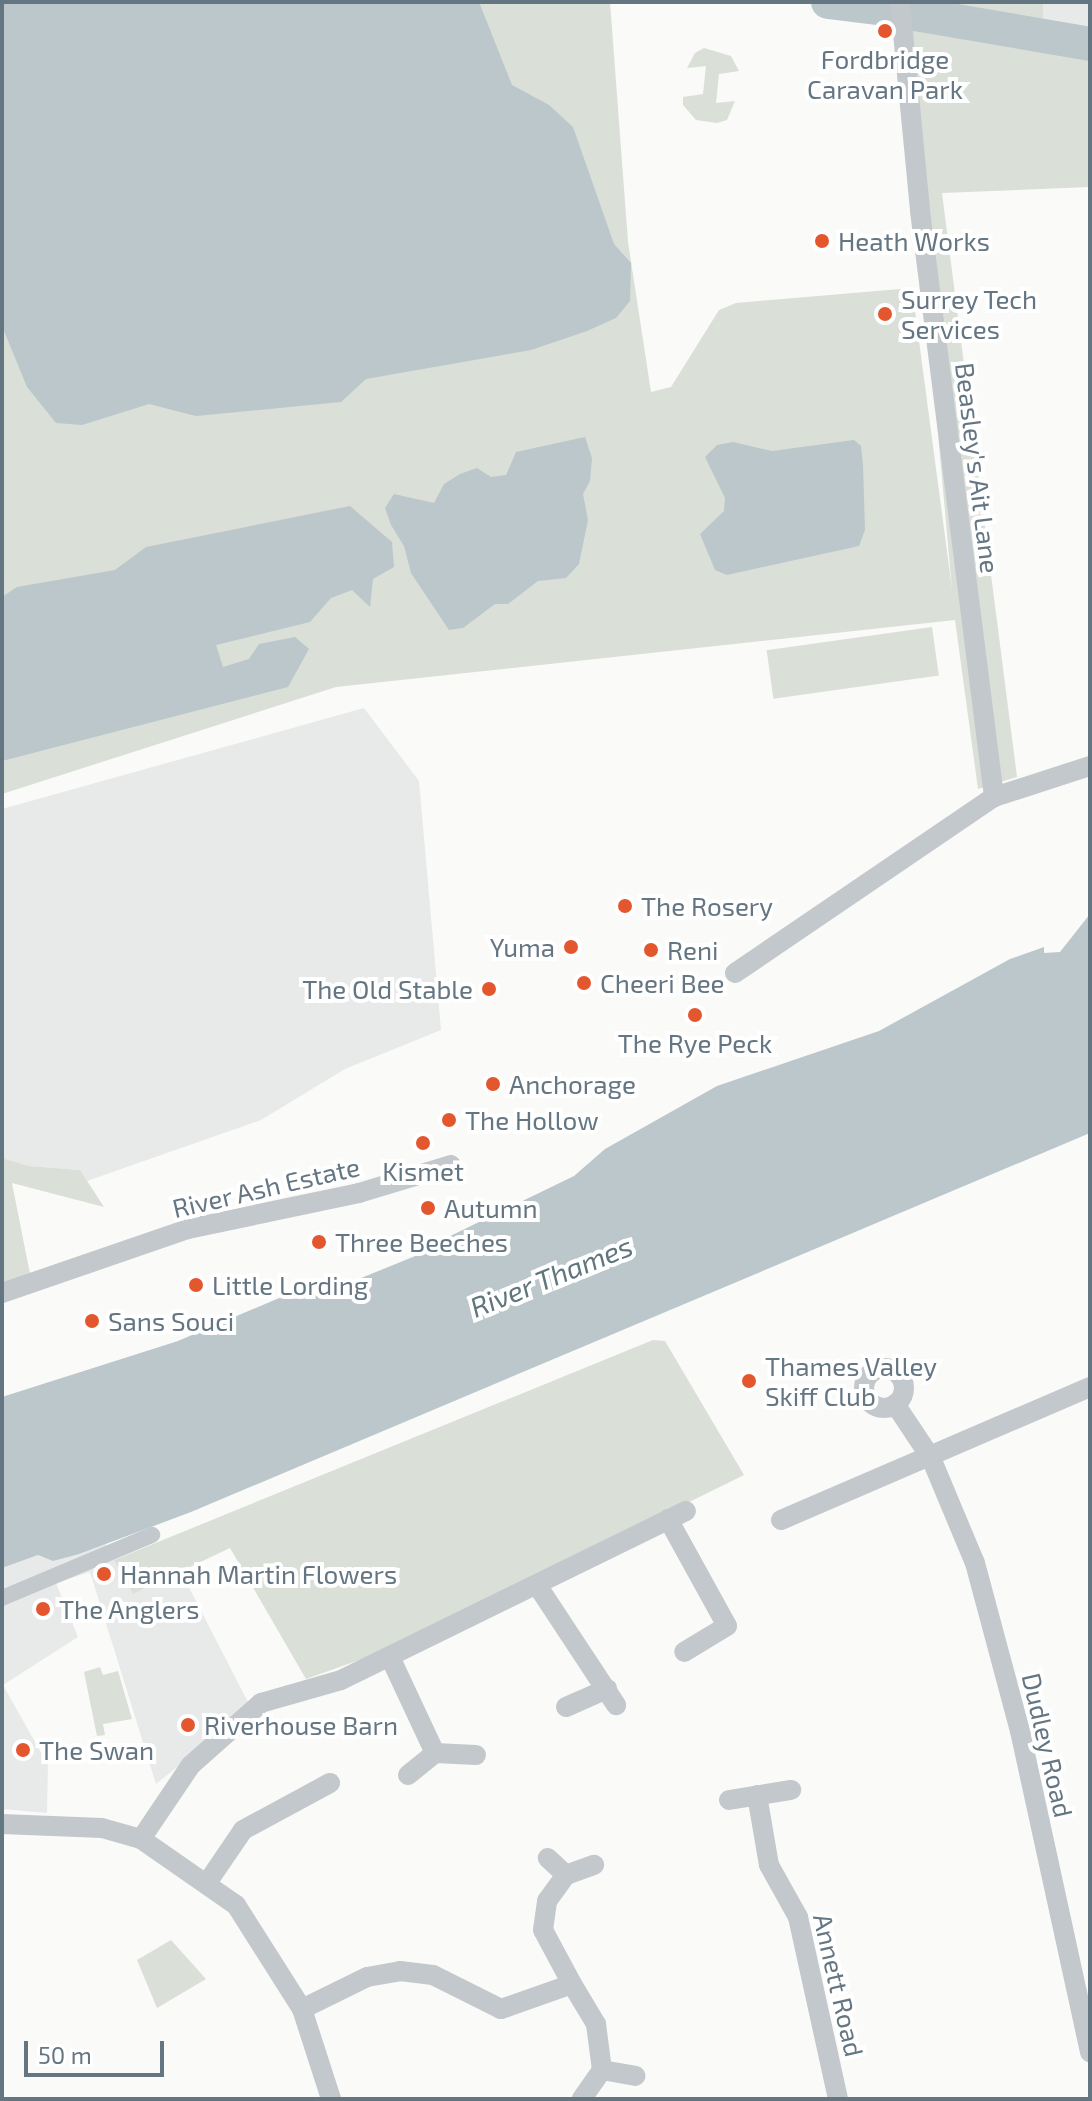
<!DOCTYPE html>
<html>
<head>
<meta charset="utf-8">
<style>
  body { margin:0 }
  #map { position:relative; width:1092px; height:2101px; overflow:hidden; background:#fafaf8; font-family:"Exo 2",sans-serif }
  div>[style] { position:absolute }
  .built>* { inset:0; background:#e8e9e9 }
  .green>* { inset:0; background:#dadfd7; transform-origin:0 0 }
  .water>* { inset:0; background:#bbc7cb }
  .river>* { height:34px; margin:-17px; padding:0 17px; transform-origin:17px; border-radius:17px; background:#bbc7cb }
  .pedestrian>* { height:16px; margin:-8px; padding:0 8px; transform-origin:8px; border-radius:8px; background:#c3c8cc }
  .minor>* { height:20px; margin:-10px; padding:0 10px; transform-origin:10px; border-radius:10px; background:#c3c8cc }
  .minor>.ring { margin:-10px; padding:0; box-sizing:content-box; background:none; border:20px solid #c3c8cc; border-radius:50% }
  .dots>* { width:22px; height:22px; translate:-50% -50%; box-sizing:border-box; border:4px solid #fff; border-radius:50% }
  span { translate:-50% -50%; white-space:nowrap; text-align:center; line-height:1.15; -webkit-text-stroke:8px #fff; paint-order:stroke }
  .poi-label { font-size:26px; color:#657683 }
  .left { translate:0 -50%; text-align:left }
  .right { translate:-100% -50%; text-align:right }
  .street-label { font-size:26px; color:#657683 }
  .water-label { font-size:28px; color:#60757c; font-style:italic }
  .frame { position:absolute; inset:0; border:4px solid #657683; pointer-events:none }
  .scale { position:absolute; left:24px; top:2041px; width:140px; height:36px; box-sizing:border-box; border:4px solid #657683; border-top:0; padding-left:10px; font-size:24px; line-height:28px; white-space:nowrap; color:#657683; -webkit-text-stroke:6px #fff; paint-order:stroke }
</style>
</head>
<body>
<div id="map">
  <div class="built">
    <i style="clip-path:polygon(1043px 2px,1090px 2px,1090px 34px,1043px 27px)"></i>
    <i style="clip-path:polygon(364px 708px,419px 781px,441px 1030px,345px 1069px,261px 1120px,87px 1181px,80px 1170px,29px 1166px,2px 1158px,2px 809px)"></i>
    <i style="clip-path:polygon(106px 1544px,133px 1594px,181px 1572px,251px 1708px,156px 1784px,90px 1572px,56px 1583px,78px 1637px,3px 1685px,48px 1765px,47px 1813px,2px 1809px,2px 1568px,38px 1555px,53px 1561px)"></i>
  </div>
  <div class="green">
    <i style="clip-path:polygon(2px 2px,610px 2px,628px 242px,651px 392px,671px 387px,719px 310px,736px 303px,912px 288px,952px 589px,899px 2px,1043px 2px,1043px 27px,1090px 34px,1090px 187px,942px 193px,1017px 777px,978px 789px,955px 620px,336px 687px,2px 794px)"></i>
    <i style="clip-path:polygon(704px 48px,731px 56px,739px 71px,719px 74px,716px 103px,735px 101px,727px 120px,717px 123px,696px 120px,683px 105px,683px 97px,703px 94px,706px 66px,687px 68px,695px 53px)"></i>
    <i style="left:932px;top:627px;width:49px;height:167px;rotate:82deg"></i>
    <i style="clip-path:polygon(2px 1158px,29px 1166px,80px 1170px,104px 1207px,12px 1183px,32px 1284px,2px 1293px)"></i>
    <i style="clip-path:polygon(653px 1340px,665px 1341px,744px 1475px,393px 1648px,306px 1679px,230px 1548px,133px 1594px,114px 1560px)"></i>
    <i style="clip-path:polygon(100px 1667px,103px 1675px,118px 1671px,132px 1719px,103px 1724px,105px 1735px,97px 1736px,84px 1672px)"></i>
    <i style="clip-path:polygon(171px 1940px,206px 1979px,157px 2008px,137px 1960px)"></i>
  </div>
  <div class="water">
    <i style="clip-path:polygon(2px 2px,479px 2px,512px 85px,549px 105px,573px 127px,614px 244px,631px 263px,630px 301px,616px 318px,587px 331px,531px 350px,366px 379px,341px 402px,196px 416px,149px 404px,82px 425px,56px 423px,27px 387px,2px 326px)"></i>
    <i style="clip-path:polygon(585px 437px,592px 458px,590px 481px,583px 494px,588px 520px,579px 564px,566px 578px,538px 581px,508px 604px,495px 604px,463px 628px,449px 630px,411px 573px,404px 546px,391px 525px,385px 508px,394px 494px,434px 503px,444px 484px,460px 474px,477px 468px,491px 477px,506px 475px,516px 452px)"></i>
    <i style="clip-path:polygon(854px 440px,861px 446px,863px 465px,865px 530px,859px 546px,727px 575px,715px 570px,700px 534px,724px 511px,725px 498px,705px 457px,717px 445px,733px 442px,772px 451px)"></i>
    <i style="clip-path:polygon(350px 506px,392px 542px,394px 567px,373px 579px,370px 607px,352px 590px,331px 598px,310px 622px,216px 645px,223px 667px,249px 659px,259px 644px,295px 637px,309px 649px,288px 687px,2px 761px,2px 597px,17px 587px,115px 570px,146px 547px)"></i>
    <i style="clip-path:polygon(1090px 914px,1090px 1133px,191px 1512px,79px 1554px,53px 1561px,38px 1555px,2px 1568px,2px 1397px,178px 1341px,298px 1290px,317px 1296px,430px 1250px,442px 1240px,574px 1176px,605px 1149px,717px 1086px,879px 1031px,1010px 959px,1044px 947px,1044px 953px,1060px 952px)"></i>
  </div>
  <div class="river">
    <i style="left:828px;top:2px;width:57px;rotate:7deg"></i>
    <i style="left:915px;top:14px;width:178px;rotate:9.7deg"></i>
  </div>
  <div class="pedestrian">
    <i style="left:2px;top:1598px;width:163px;rotate:-22.8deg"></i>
  </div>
  <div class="minor">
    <i style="left:900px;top:2px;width:210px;rotate:84.5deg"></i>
    <i style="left:920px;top:211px;width:591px;rotate:82.8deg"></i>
    <i style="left:735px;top:973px;width:313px;rotate:-34.2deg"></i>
    <i style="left:994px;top:797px;width:101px;rotate:-17.9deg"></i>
    <i style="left:2px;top:1293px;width:197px;rotate:-19deg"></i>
    <i style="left:188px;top:1229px;width:175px;rotate:-11.9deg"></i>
    <i style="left:359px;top:1193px;width:96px;rotate:-16.9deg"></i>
    <i class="ring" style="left:864px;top:1368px;width:20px;height:20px"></i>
    <i style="left:895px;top:1404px;width:65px;rotate:56.3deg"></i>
    <i style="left:931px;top:1458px;width:114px;rotate:67.3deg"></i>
    <i style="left:975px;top:1563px;width:174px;rotate:75deg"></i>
    <i style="left:1020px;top:1731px;width:329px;rotate:77.7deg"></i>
    <i style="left:668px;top:1519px;width:122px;rotate:61.1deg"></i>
    <i style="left:727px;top:1626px;width:50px;rotate:148.8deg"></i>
    <i style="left:781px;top:1520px;width:336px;rotate:-23.3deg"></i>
    <i style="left:537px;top:1585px;width:144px;rotate:56.6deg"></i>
    <i style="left:390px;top:1657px;width:106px;rotate:64.9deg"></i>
    <i style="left:566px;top:1707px;width:45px;rotate:-23.7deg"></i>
    <i style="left:408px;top:1775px;width:35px;rotate:-39deg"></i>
    <i style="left:435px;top:1753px;width:41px;rotate:2.8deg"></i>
    <i style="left:757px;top:1795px;width:71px;rotate:80.3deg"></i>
    <i style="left:769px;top:1865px;width:60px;rotate:60.9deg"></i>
    <i style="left:798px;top:1917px;width:186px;rotate:77.6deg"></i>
    <i style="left:729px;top:1800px;width:63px;rotate:-9.2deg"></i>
    <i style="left:2px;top:1824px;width:100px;rotate:2.3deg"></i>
    <i style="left:102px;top:1828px;width:41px;rotate:15.8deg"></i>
    <i style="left:141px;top:1839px;width:116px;rotate:34.8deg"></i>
    <i style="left:236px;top:1905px;width:123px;rotate:57.6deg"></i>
    <i style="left:302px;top:2009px;width:95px;rotate:72.1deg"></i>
    <i style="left:141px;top:1839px;width:89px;rotate:-56deg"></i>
    <i style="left:191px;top:1765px;width:94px;rotate:-41.5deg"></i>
    <i style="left:261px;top:1703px;width:83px;rotate:-16deg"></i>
    <i style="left:341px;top:1680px;width:384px;rotate:-26.1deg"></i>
    <i style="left:566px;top:1875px;width:30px;rotate:-20deg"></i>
    <i style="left:207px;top:1883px;width:64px;rotate:-55.8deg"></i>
    <i style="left:243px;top:1830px;width:99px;rotate:-28.4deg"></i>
    <i style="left:572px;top:1984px;width:47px;rotate:59deg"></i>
    <i style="left:596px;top:2024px;width:46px;rotate:82.6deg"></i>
    <i style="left:602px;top:2070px;width:35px;rotate:125deg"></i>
    <i style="left:302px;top:2009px;width:72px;rotate:-26.2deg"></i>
    <i style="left:367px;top:1977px;width:34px;rotate:-10deg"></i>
    <i style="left:400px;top:1971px;width:33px;rotate:7deg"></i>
    <i style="left:433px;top:1975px;width:76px;rotate:26.6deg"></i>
    <i style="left:501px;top:2009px;width:75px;rotate:-19.4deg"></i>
    <i style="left:572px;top:1984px;width:61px;rotate:-118.2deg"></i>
    <i style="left:543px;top:1930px;width:29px;rotate:-82deg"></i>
    <i style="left:547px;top:1901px;width:32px;rotate:-54deg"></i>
    <i style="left:566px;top:1875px;width:25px;rotate:-137deg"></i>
    <i style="left:602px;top:2070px;width:34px;rotate:10deg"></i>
  </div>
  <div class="dots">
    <i style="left:885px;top:31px;background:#e4572e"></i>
    <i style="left:822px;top:241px;background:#e4572e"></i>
    <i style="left:885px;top:314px;background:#e4572e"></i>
    <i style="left:625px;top:906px;background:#e4572e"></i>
    <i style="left:571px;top:947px;background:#e4572e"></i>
    <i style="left:651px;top:950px;background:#e4572e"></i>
    <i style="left:584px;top:983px;background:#e4572e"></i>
    <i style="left:489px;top:989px;background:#e4572e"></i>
    <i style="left:695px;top:1015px;background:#e4572e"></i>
    <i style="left:493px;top:1084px;background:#e4572e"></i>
    <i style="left:449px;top:1120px;background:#e4572e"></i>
    <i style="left:423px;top:1143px;background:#e4572e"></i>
    <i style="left:428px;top:1208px;background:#e4572e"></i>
    <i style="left:319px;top:1242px;background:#e4572e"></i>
    <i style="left:196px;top:1285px;background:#e4572e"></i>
    <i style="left:92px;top:1321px;background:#e4572e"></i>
    <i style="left:749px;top:1381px;background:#e4572e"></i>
    <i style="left:104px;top:1574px;background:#e4572e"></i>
    <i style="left:43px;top:1609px;background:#e4572e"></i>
    <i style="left:188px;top:1725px;background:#e4572e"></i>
    <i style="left:23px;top:1750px;background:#e4572e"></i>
  </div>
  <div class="poi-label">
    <span style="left:885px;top:74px">Fordbridge<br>Caravan Park</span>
    <span class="left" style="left:838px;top:241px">Heath Works</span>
    <span class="left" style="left:901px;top:314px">Surrey Tech<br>Services</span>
    <span class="left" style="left:641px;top:906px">The Rosery</span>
    <span class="right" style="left:555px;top:947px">Yuma</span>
    <span class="left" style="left:667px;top:950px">Reni</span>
    <span class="left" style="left:600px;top:983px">Cheeri Bee</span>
    <span class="right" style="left:473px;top:989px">The Old Stable</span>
    <span style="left:695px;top:1043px">The Rye Peck</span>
    <span class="left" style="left:509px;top:1084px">Anchorage</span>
    <span class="left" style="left:465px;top:1120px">The Hollow</span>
    <span style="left:423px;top:1171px">Kismet</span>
    <span class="left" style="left:444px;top:1208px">Autumn</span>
    <span class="left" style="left:335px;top:1242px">Three Beeches</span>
    <span class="left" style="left:212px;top:1285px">Little Lording</span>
    <span class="left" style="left:108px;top:1321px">Sans Souci</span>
    <span class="left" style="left:765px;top:1381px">Thames Valley<br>Skiff Club</span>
    <span class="left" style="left:120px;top:1574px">Hannah Martin Flowers</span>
    <span class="left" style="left:59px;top:1609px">The Anglers</span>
    <span class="left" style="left:204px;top:1725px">Riverhouse Barn</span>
    <span class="left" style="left:39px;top:1750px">The Swan</span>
  </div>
  <div class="street-label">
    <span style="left:978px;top:468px;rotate:83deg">Beasley's Ait Lane</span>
    <span style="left:266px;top:1187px;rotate:-13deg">River Ash Estate</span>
    <span style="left:1048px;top:1745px;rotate:77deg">Dudley Road</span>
    <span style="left:839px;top:1985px;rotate:77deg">Annett Road</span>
  </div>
  <div class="water-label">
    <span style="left:551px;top:1276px;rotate:-22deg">River Thames</span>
  </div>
  <div class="frame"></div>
  <div class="scale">50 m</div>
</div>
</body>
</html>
